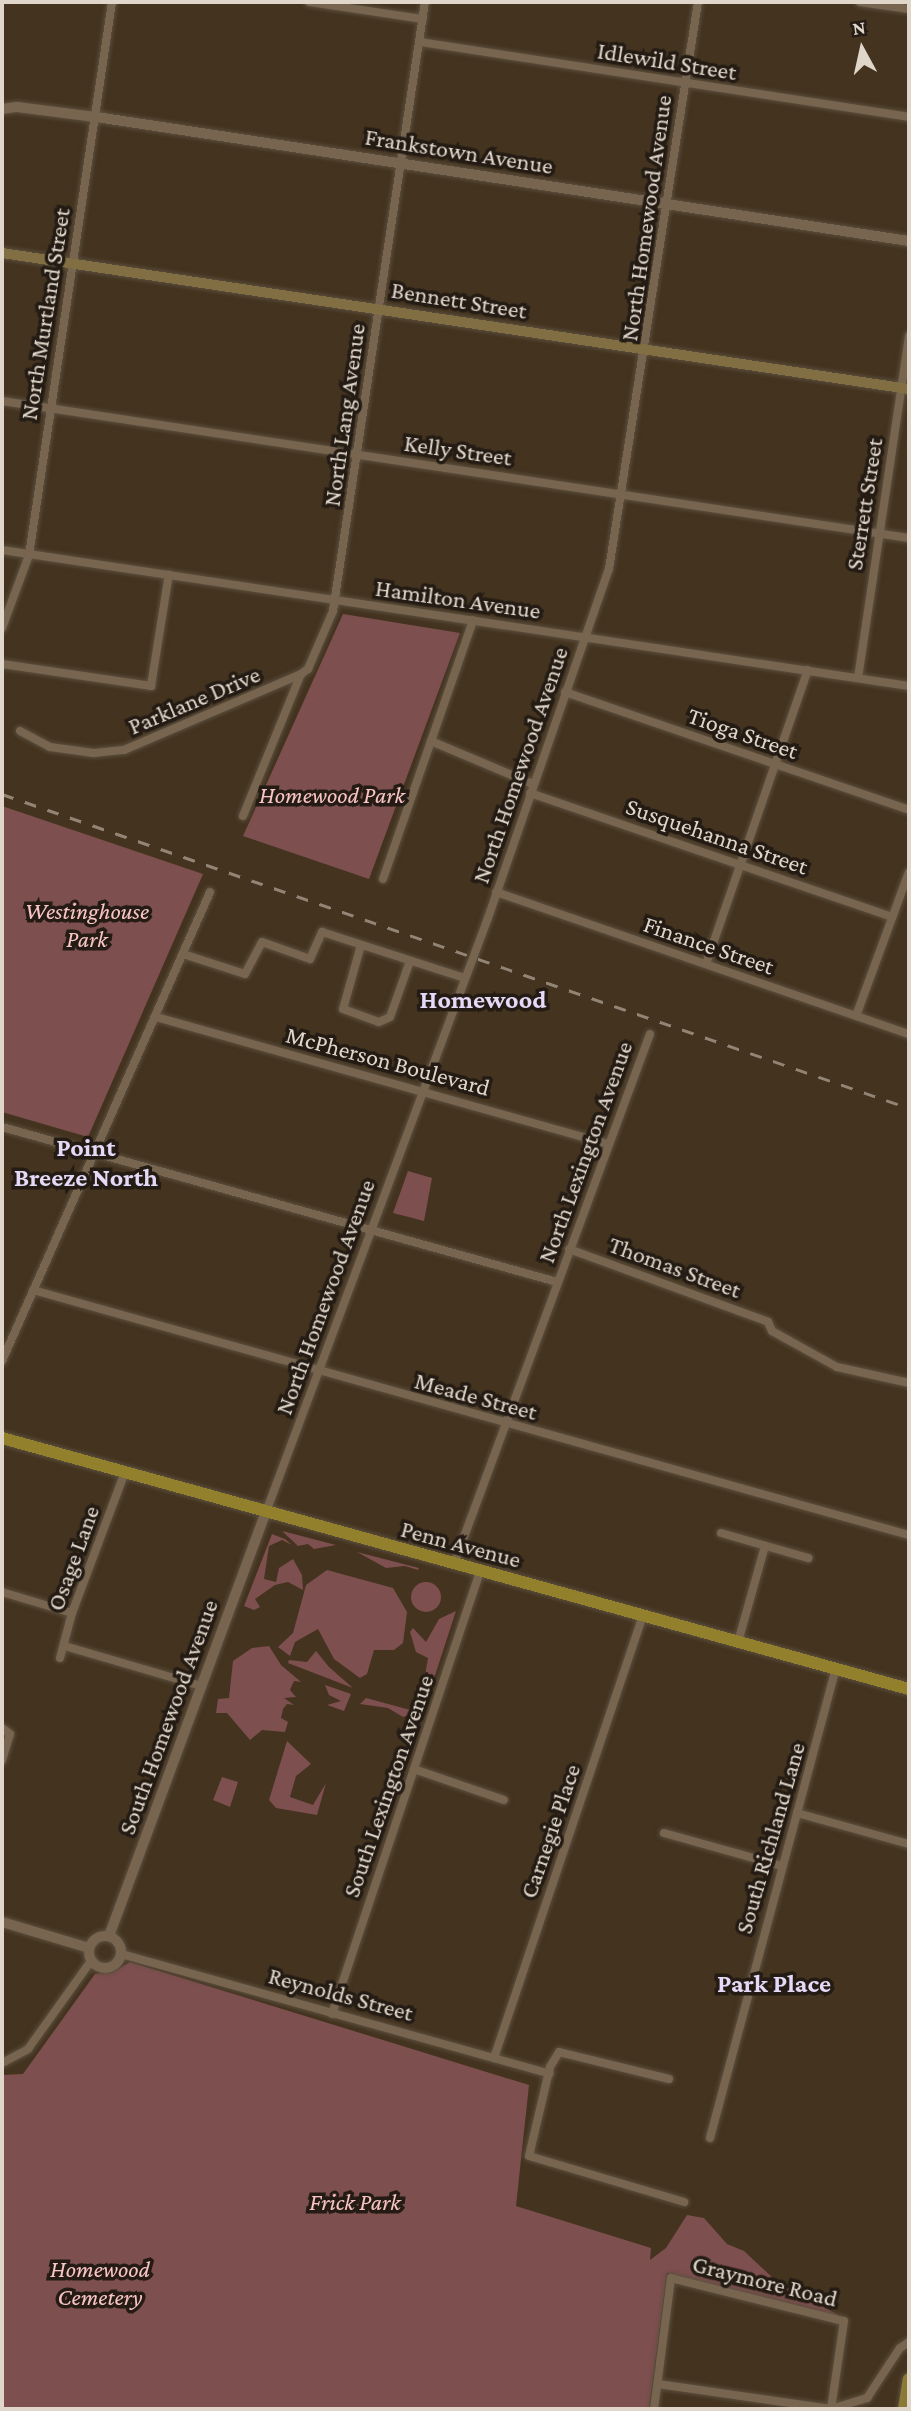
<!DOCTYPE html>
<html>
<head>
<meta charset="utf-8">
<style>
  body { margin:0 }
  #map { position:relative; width:911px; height:2411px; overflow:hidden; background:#43331f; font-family:"Crimson Pro",serif }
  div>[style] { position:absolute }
  .green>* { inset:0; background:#7e4f4f }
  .round { border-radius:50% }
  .roads { filter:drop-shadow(0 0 2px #5c4f3e) drop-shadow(0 0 2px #5c4f3e) }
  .minor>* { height:8px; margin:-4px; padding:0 4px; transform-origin:4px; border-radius:4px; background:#776550 }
  .tertiary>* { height:10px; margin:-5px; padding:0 5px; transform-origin:5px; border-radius:5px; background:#776550 }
  .tertiary>.ring { margin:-5px; padding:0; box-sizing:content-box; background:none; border:10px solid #776550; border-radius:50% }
  .secondary>* { height:10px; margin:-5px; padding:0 5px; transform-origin:5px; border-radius:5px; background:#816f43 }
  .primary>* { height:12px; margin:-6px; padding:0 6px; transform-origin:6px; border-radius:6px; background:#8b7936 }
  .trunk>* { height:12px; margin:-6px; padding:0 6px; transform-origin:6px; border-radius:6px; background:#92802d }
  .rail>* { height:2.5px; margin-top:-1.25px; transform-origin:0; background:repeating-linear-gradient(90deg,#928575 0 12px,transparent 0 24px) }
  span { translate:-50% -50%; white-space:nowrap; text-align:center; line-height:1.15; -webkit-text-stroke:7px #241c14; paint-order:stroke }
  .street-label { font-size:24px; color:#e0d6ca }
  .park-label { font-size:24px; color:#fac5c4; font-style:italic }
  .neighbourhood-label { font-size:26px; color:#e4daf7; font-weight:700 }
  .frame { position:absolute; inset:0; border:4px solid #e0d6ca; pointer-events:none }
  .north { position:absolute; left:827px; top:14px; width:70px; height:70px; -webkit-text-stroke:5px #241c14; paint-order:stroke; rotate:352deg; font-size:19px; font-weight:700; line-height:28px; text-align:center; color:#e0d6ca }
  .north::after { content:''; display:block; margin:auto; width:24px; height:32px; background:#e0d6ca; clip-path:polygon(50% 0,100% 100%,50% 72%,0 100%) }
</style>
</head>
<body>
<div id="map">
  <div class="green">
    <i style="clip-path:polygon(343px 614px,460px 633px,369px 879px,243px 836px)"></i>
    <i style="clip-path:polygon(2px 806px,203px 874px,88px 1137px,2px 1112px)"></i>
    <i style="clip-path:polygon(408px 1171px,432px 1178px,424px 1221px,393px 1213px)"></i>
    <i style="clip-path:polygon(282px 1531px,290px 1533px,336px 1545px,314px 1549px,308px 1544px,298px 1546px)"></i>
    <i style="clip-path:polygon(272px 1534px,285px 1539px,292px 1545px,282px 1540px,269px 1546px,264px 1579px,276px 1582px,279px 1568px,293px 1559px,302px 1575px,303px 1590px,288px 1582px,275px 1585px,255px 1599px,260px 1607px,254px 1610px,244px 1606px)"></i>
    <i style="clip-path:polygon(357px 1552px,419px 1568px,418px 1570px,405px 1566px,386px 1568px)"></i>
    <i style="clip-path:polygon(327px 1570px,393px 1588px,407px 1612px,403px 1643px,394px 1650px,374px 1650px,367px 1674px,360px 1678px,334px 1659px,318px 1629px,295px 1642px,290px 1656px,278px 1647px,293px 1633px,306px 1585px)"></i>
    <i class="round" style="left:411px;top:1582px;width:30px;height:30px"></i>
    <i style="clip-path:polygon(456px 1611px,426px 1703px,420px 1705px,428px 1658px,416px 1652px,410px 1632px,413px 1628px,426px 1642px,439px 1619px)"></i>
    <i style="clip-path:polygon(269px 1646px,281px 1665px,301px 1682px,294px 1681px,290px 1690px,296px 1697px,284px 1698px,294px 1705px,287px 1704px,283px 1709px,281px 1718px,288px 1722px,285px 1732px,262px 1730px,250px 1740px,227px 1713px,216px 1713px,218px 1699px,229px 1698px,233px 1661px,252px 1648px)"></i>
    <i style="clip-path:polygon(316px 1651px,329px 1667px,353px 1688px,288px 1663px,289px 1660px,307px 1662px)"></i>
    <i style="clip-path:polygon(325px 1685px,351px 1694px,344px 1711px,327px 1705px,341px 1701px,329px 1695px)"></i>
    <i style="clip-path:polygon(366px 1698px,414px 1711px,415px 1713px,403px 1717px,388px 1708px,360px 1704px)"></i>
    <i style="clip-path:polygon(287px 1741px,311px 1764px,296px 1776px,290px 1797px,313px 1805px,326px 1783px,317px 1815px,276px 1808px,269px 1800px)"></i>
    <i style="clip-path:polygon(222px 1777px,238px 1782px,230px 1807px,213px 1800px)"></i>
    <i style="clip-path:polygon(130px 1962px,529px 2085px,516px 2206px,651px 2248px,650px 2260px,666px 2248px,687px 2215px,704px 2218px,727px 2244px,744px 2251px,775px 2280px,845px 2319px,667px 2273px,649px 2409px,2px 2409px,2px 2075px,23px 2074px,95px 1974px,113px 1972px)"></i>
  </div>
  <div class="roads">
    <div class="minor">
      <i style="left:309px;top:2px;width:115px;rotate:8.5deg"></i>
      <i style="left:860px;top:2px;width:49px;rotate:8.1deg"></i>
      <i style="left:420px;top:42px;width:495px;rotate:8.7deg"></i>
      <i style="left:2px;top:401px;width:917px;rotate:8.59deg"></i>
      <i style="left:2px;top:550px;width:917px;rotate:8.53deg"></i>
      <i style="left:2px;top:628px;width:78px;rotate:-69.7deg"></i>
      <i style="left:29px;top:555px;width:559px;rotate:-81.46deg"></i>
      <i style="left:2px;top:664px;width:151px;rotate:8.4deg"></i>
      <i style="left:151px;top:686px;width:113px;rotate:-80.9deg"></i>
      <i style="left:858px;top:678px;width:346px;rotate:-81.5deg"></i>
      <i style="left:565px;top:692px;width:364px;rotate:18.9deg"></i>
      <i style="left:20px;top:731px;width:34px;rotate:28deg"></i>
      <i style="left:50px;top:747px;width:44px;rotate:7.8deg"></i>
      <i style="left:94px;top:753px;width:30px;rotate:-6deg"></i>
      <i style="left:124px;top:750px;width:193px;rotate:-23.2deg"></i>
      <i style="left:431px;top:741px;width:111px;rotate:22.9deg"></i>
      <i style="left:530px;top:793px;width:383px;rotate:18.9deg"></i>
      <i style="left:243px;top:816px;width:153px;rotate:-67.8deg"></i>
      <i style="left:301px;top:674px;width:9px;rotate:-36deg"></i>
      <i style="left:308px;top:669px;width:63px;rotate:-66.7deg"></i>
      <i style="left:333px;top:611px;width:616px;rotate:-81.41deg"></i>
      <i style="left:383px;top:879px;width:274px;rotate:-70.8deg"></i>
      <i style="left:496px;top:892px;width:437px;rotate:19deg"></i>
      <i style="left:361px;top:945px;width:66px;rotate:105.7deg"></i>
      <i style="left:343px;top:1009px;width:38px;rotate:20deg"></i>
      <i style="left:379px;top:1022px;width:12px;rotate:-24deg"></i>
      <i style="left:390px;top:1017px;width:59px;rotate:-70.3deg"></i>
      <i style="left:183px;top:954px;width:65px;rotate:17.9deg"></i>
      <i style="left:245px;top:974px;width:36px;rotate:-62deg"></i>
      <i style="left:262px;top:942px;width:51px;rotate:19.5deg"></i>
      <i style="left:310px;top:959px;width:30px;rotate:-66deg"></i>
      <i style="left:322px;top:932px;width:149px;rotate:17.9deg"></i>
      <i style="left:706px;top:964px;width:311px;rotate:-70.9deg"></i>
      <i style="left:856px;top:1016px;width:153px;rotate:-69.8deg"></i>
      <i style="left:156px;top:1017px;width:470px;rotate:15.7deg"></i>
      <i style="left:2px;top:1127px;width:576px;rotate:15.6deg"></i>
      <i style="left:569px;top:1249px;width:212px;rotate:20.1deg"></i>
      <i style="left:768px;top:1322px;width:10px;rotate:66deg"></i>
      <i style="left:772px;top:1331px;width:74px;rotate:29deg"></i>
      <i style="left:837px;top:1367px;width:74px;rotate:12.5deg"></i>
      <i style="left:33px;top:1290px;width:910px;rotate:15.63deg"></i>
      <i style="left:2px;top:1361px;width:513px;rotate:-66.08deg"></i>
      <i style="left:266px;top:1512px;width:634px;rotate:-69.51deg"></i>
      <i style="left:488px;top:918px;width:369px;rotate:-70.9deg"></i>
      <i style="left:609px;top:569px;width:574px;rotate:-81.08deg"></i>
      <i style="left:721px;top:1533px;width:91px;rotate:16deg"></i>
      <i style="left:454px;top:1564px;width:565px;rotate:-69.71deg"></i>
      <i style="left:2px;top:1592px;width:73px;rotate:16.7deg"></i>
      <i style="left:738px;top:1642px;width:100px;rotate:-74.3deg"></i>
      <i style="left:68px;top:1647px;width:139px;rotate:16.3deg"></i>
      <i style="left:60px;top:1658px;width:47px;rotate:-75.1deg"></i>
      <i style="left:72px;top:1613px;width:151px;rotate:-69.4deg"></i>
      <i style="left:2px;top:1728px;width:10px;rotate:37deg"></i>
      <i style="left:10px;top:1734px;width:28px;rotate:107deg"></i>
      <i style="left:414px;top:1769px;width:95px;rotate:19deg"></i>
      <i style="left:797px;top:1813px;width:116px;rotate:15.5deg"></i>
      <i style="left:664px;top:1833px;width:123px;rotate:15.6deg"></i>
      <i style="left:121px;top:1954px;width:445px;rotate:15.6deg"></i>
      <i style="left:332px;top:2014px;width:467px;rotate:-71.5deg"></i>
      <i style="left:494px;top:2058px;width:466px;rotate:-71.4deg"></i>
      <i style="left:2px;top:2063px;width:30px;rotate:-28deg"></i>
      <i style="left:28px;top:2049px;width:108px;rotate:-54.4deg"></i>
      <i style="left:669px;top:2079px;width:113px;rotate:-166.2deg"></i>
      <i style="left:559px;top:2052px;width:17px;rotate:121deg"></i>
      <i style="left:550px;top:2067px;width:91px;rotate:103.3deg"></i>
      <i style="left:529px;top:2156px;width:162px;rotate:16.5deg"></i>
      <i style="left:710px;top:2138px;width:486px;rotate:-75deg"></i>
      <i style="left:658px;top:2384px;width:175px;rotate:8.2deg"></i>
      <i style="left:831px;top:2409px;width:38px;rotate:-17deg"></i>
      <i style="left:867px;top:2398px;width:60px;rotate:-56.6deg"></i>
      <i style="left:900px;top:2348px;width:11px;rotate:-34deg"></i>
      <i style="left:654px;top:2409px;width:132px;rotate:-82.6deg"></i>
      <i style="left:671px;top:2278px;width:178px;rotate:14deg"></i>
      <i style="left:844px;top:2321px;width:89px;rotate:98.4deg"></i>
    </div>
    <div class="tertiary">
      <i style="left:2px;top:109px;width:15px;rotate:-8deg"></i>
      <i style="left:17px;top:107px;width:87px;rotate:7.3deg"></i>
      <i style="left:103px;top:118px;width:815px;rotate:8.68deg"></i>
      <i style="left:2px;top:1922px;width:91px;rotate:16.6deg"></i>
      <i class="ring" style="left:89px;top:1936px;width:22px;height:22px"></i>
      <i style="left:109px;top:1936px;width:452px;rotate:-69.7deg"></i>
    </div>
    <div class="secondary">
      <i style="left:2px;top:253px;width:917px;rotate:8.53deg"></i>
    </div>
    <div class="primary">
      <i style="left:904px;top:2409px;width:30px;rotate:-81deg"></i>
    </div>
    <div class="trunk">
      <i style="left:2px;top:1438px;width:941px;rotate:15.47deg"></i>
    </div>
  </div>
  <div class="rail">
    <i style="left:2px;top:794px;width:960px;rotate:19.1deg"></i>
  </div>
  <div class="street-label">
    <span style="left:667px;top:61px;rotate:9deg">Idlewild Street</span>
    <span style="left:459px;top:151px;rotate:9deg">Frankstown Avenue</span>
    <span style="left:646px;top:218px;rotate:-82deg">North Homewood Avenue</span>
    <span style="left:459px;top:300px;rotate:9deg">Bennett Street</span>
    <span style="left:45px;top:314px;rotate:-81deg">North Murtland Street</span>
    <span style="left:344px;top:415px;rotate:-82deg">North Lang Avenue</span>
    <span style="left:458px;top:450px;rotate:8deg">Kelly Street</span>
    <span style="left:864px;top:504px;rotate:-81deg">Sterrett Street</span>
    <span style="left:458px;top:599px;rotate:8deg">Hamilton Avenue</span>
    <span style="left:194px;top:700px;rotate:-23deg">Parklane Drive</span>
    <span style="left:743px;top:733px;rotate:19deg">Tioga Street</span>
    <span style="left:520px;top:765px;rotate:-71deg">North Homewood Avenue</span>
    <span style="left:717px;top:836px;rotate:19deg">Susquehanna Street</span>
    <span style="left:709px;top:945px;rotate:19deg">Finance Street</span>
    <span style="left:388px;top:1061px;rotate:15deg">McPherson Boulevard</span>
    <span style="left:585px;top:1152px;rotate:-70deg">North Lexington Avenue</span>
    <span style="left:675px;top:1267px;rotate:20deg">Thomas Street</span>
    <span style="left:325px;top:1297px;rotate:-70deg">North Homewood Avenue</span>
    <span style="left:476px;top:1396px;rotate:15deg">Meade Street</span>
    <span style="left:461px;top:1544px;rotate:15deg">Penn Avenue</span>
    <span style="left:73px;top:1558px;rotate:-70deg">Osage Lane</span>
    <span style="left:168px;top:1717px;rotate:-70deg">South Homewood Avenue</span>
    <span style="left:388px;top:1786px;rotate:-71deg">South Lexington Avenue</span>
    <span style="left:550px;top:1831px;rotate:-71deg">Carnegie Place</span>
    <span style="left:770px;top:1838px;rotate:-74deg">South Richland Lane</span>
    <span style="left:341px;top:1994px;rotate:15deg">Reynolds Street</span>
    <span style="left:765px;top:2281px;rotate:14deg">Graymore Road</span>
  </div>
  <div class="park-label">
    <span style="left:332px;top:795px">Homewood Park</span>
    <span style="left:87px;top:925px">Westinghouse<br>Park</span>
    <span style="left:355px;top:2202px">Frick Park</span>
    <span style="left:100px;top:2283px">Homewood<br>Cemetery</span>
  </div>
  <div class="neighbourhood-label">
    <span style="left:483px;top:1000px">Homewood</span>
    <span style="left:86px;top:1163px">Point<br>Breeze North</span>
    <span style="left:774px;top:1984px">Park Place</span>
  </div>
  <div class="frame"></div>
  <div class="north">N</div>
</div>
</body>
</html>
